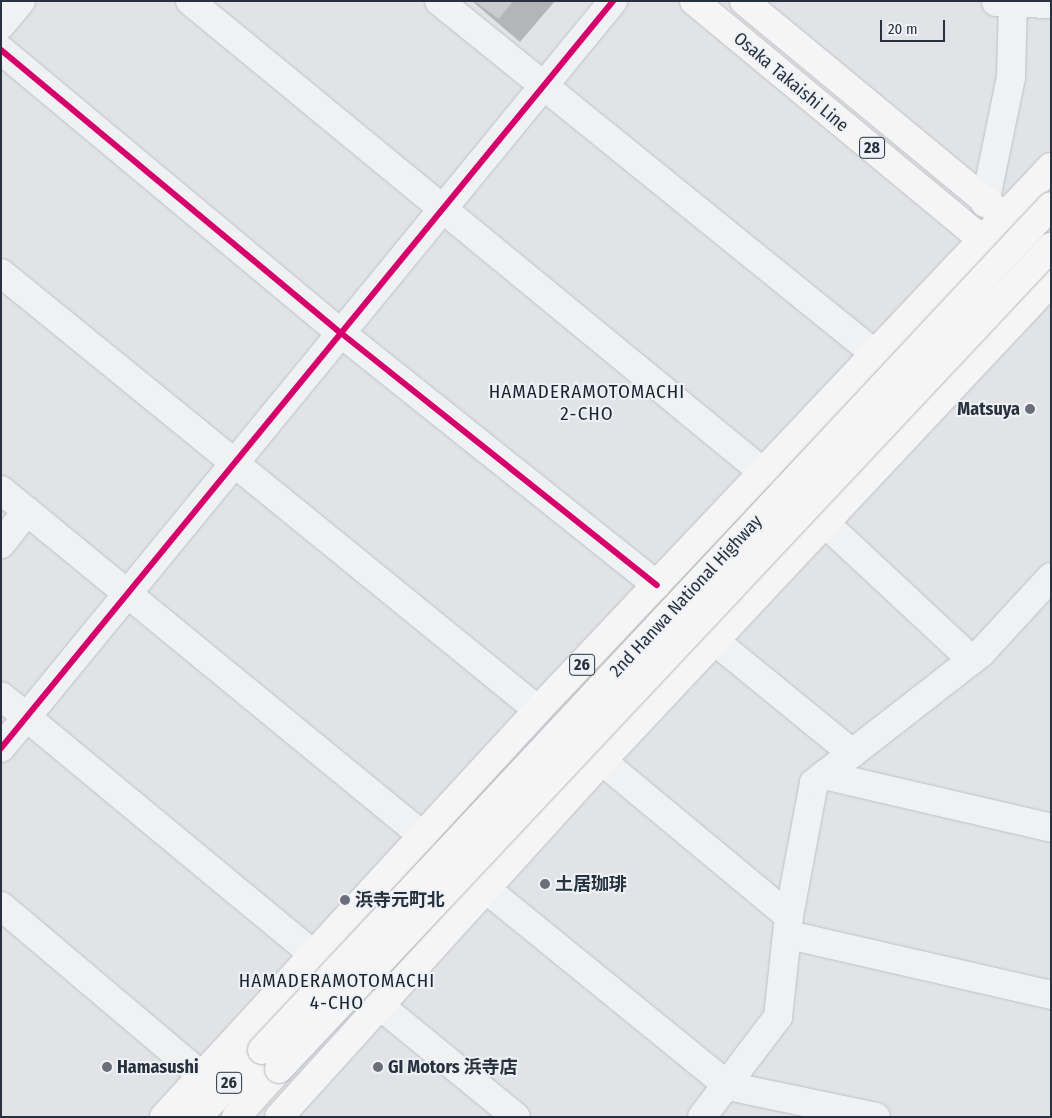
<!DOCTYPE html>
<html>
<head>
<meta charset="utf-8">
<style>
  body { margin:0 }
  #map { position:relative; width:1052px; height:1118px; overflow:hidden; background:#e1e3e6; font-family:"Fira Sans Condensed","Noto Sans JP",sans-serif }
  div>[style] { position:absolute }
  .shadow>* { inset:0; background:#0003 }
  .building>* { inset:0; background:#c9cbce }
  .roads { filter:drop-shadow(0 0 1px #bfc1c4) drop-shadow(0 0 1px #bfc1c4) }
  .minor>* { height:28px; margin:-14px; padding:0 14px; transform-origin:14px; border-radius:14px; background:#f0f1f3 }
  .major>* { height:28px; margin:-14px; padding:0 14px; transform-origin:14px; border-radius:14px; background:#f5f5f6 }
  .highway>* { height:28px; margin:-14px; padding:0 14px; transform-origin:14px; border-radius:14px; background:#f5f5f6 }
  .bridges { filter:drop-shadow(0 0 1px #b3b6bb) drop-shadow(0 0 1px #b3b6bb) }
  .highway-bridge>* { height:28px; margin:-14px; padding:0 14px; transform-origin:14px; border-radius:14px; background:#f5f5f6 }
  .cycleway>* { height:6px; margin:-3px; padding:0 3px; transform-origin:3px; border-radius:3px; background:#d6006c }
  .dots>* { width:14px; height:14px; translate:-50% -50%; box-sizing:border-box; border:2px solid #eef2f6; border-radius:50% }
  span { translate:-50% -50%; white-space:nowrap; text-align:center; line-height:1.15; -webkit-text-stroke:4px #eef2f6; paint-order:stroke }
  .shield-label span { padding:1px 4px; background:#eef2f6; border:1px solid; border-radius:4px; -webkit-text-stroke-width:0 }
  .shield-label { font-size:16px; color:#28323f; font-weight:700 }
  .street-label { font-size:18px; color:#28323f }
  .poi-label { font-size:18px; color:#28323f; font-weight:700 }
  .right { translate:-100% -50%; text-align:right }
  .left { translate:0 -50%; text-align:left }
  .neighbourhood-label { font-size:19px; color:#1a2330; letter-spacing:1px }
  .frame { position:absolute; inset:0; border:2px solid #28323f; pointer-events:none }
  .scale { position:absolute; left:880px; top:20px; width:65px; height:22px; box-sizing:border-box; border:2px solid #28323f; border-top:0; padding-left:6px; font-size:15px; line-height:18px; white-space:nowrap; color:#28323f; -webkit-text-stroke:4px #eef2f6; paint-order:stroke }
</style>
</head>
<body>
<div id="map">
  <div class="shadow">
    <i style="clip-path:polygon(472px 1px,555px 1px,520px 42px)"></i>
  </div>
  <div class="building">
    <i style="clip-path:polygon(474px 1px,513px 1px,499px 19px)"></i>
  </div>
  <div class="roads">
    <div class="minor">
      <i style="left:190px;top:1px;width:743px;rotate:39.43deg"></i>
      <i style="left:439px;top:1px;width:561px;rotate:38.99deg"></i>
      <i style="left:996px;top:2px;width:55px;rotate:2.1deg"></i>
      <i style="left:1px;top:25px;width:31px;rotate:-50deg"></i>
      <i style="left:1px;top:50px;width:442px;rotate:39.8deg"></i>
      <i style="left:341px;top:333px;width:404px;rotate:38.6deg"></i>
      <i style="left:985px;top:203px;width:129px;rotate:-78.3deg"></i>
      <i style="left:1011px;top:77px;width:76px;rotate:-88.5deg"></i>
      <i style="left:1px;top:273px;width:692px;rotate:39.14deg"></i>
      <i style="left:1px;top:490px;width:546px;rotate:39.35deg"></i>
      <i style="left:825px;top:523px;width:201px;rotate:43deg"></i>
      <i style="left:1px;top:544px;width:42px;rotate:-51.8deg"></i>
      <i style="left:716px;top:642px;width:176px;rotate:39.2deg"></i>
      <i style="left:1px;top:696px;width:406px;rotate:39.6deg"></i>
      <i style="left:1px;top:748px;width:966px;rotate:-50.67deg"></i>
      <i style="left:602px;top:761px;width:243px;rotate:39.7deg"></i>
      <i style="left:824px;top:775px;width:233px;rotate:13.1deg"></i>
      <i style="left:486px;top:889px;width:312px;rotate:39.1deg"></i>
      <i style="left:728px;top:1086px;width:151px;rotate:11.8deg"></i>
      <i style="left:1px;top:906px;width:262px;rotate:40.2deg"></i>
      <i style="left:789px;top:935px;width:269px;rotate:12.9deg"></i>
      <i style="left:378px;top:1004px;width:178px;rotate:39.3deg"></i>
      <i style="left:702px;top:1117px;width:126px;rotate:-52.8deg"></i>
      <i style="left:778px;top:1017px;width:102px;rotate:-83.8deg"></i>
      <i style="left:789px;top:916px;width:135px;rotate:-79.4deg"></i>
      <i style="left:814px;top:783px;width:212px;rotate:-37.9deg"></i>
      <i style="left:981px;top:653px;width:103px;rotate:-47.4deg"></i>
    </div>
    <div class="major">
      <i style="left:694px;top:1px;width:398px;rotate:39.6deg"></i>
      <i style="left:744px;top:1px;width:361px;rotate:39.6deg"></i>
    </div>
    <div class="highway">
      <i style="left:164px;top:1117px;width:553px;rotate:-47.42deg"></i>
      <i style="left:538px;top:710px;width:747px;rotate:-46.63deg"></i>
      <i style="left:197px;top:1117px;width:93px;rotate:-45.9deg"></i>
      <i style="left:236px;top:1117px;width:64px;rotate:-48.1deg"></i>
      <i style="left:279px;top:1117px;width:481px;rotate:-47.8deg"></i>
      <i style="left:602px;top:761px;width:657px;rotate:-46.85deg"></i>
    </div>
  </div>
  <div class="bridges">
    <div class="highway-bridge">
      <i style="left:262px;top:1050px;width:1155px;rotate:-46.93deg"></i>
      <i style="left:279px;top:1069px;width:1128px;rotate:-46.8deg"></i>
    </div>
  </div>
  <div class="cycleway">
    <i style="left:1px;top:50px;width:442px;rotate:39.8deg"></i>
    <i style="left:341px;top:333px;width:404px;rotate:38.6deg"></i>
    <i style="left:1px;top:748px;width:966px;rotate:-50.67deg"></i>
  </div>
  <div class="dots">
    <i style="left:1030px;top:409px;background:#697079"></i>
    <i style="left:545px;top:884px;background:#697079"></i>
    <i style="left:345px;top:900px;background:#697079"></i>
    <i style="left:107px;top:1067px;background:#697079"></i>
    <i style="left:378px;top:1067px;background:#697079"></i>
  </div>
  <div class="shield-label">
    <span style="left:872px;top:148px">28</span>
    <span style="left:582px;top:665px">26</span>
    <span style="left:229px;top:1083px">26</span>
  </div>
  <div class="street-label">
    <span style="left:791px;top:82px;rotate:40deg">Osaka Takaishi Line</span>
    <span style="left:686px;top:596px;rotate:-47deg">2nd Hanwa National Highway</span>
  </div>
  <div class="poi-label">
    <span class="right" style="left:1020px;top:409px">Matsuya</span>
    <span class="left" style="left:555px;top:884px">土居珈琲</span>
    <span class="left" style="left:355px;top:900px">浜寺元町北</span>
    <span class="left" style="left:117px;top:1067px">Hamasushi</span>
    <span class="left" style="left:388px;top:1067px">GI Motors 浜寺店</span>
  </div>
  <div class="neighbourhood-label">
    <span style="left:587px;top:403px">HAMADERAMOTOMACHI<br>2-CHO</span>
    <span style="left:337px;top:992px">HAMADERAMOTOMACHI<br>4-CHO</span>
  </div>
  <div class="frame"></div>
  <div class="scale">20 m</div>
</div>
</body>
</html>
